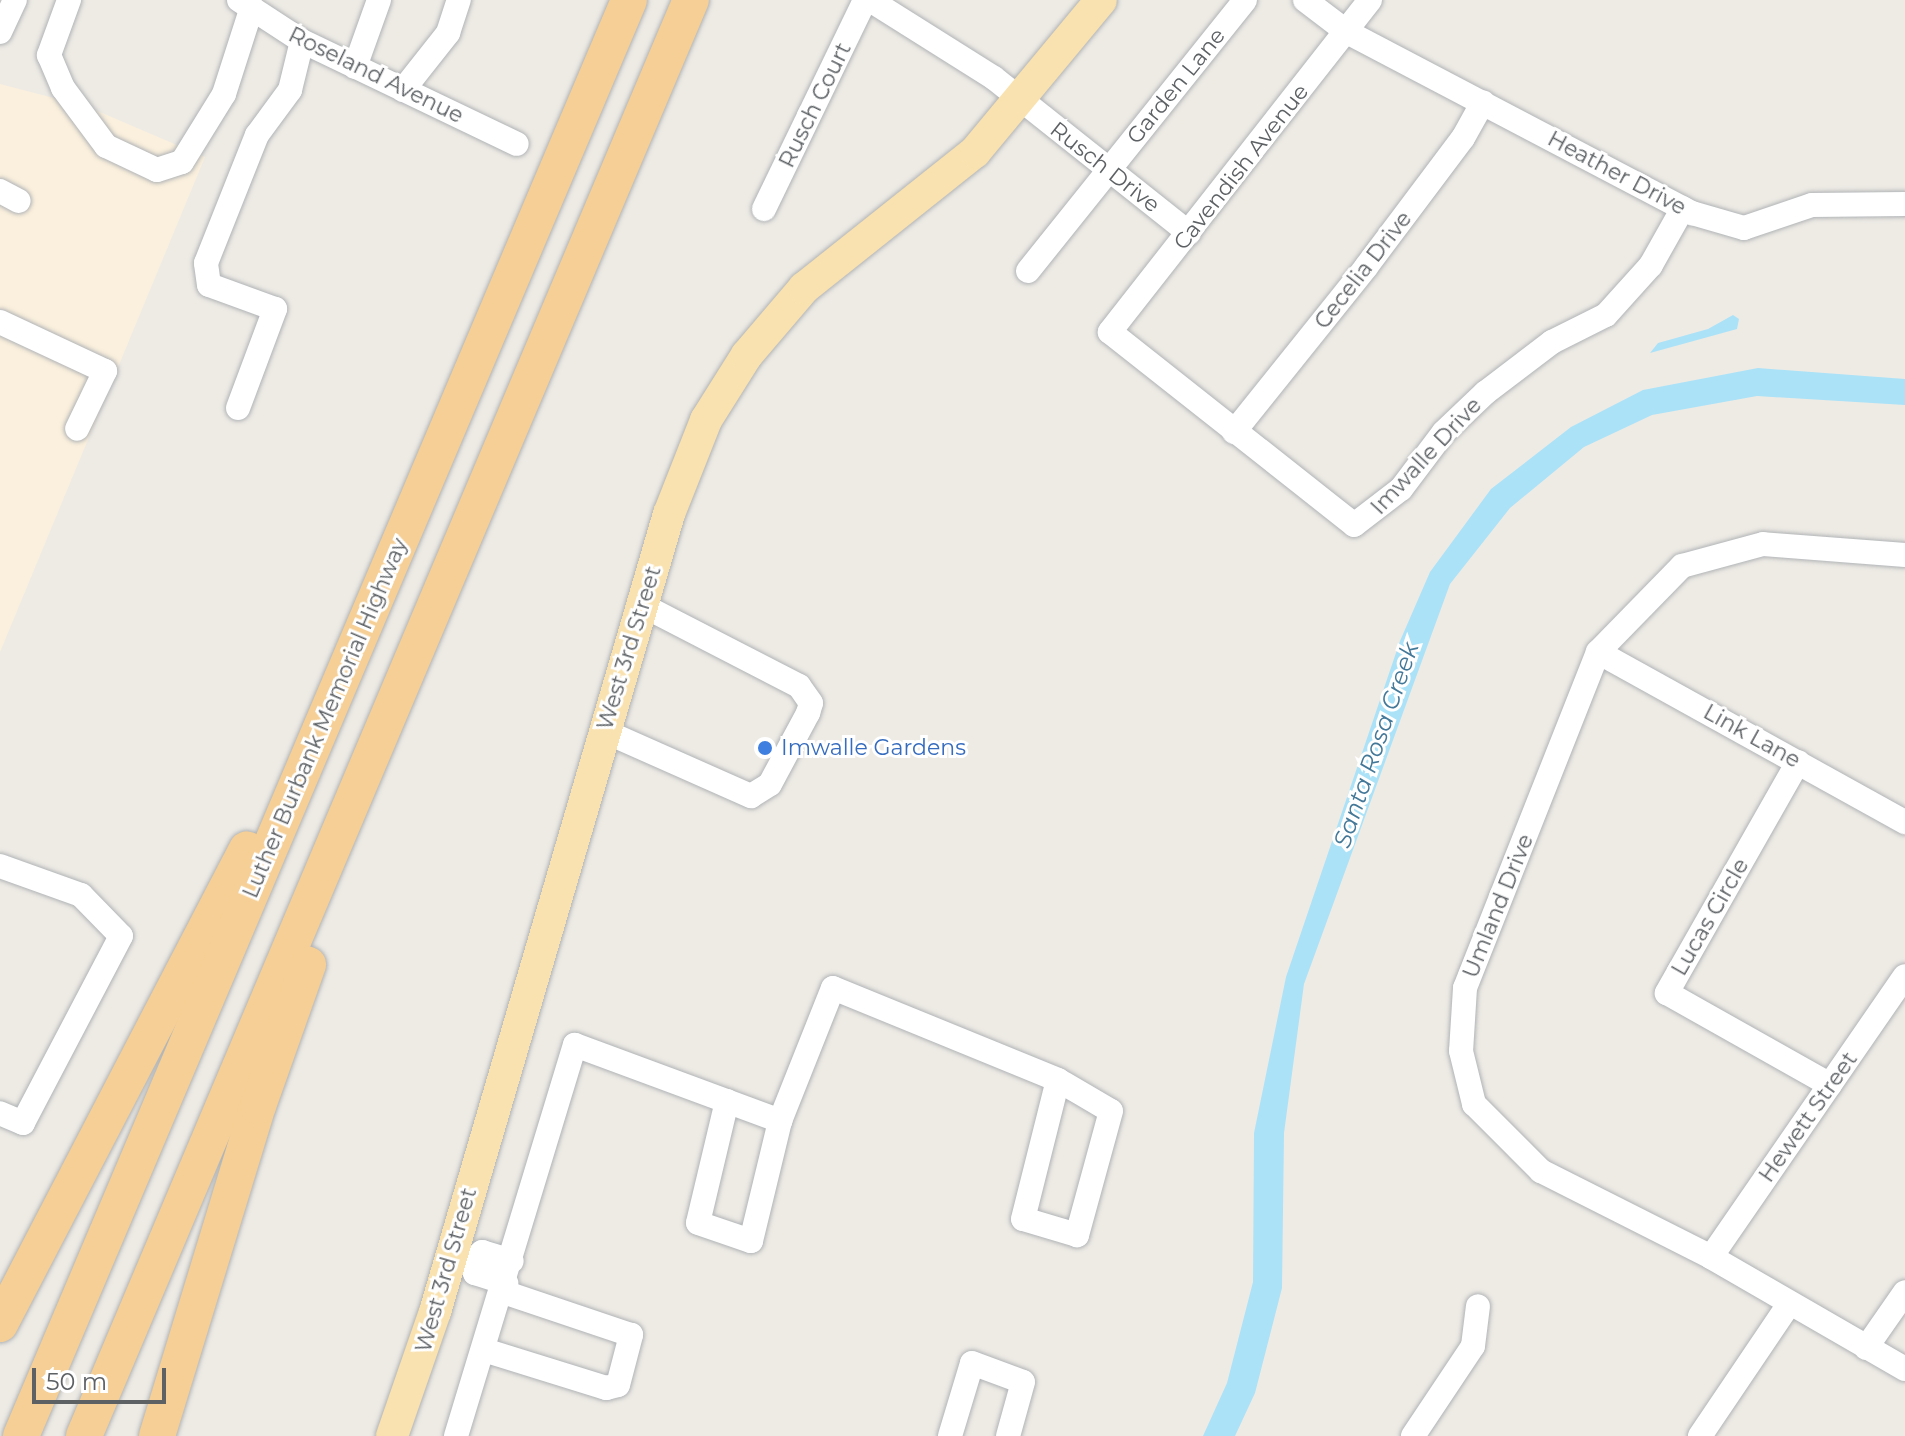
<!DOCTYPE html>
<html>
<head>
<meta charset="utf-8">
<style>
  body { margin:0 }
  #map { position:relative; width:1905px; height:1436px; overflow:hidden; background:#eeebe5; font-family:Montserrat,sans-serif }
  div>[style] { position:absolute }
  .commercial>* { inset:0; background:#fbf0dd }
  .water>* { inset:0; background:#abe2f8 }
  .roads { filter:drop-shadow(0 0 2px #b0b3b6) drop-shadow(0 0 2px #b0b3b6) }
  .minor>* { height:24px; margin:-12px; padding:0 12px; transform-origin:12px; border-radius:12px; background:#fff }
  .major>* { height:32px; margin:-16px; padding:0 16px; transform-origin:16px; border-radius:16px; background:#f9e2af }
  .highway>* { height:36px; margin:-18px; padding:0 18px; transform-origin:18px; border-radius:18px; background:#f5cf95 }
  .dots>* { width:22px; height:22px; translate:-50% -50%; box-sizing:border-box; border:4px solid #fff; border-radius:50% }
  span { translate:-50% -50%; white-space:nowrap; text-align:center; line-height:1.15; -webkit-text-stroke:6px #fff; paint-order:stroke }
  .street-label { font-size:22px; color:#5d6164 }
  .shop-label { font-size:22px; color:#366cbe }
  .left { translate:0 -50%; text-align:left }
  .water-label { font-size:24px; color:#437898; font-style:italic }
  .scale { position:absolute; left:32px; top:1368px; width:134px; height:36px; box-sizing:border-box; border:4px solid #5d6164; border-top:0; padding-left:10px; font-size:24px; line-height:28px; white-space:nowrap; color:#5d6164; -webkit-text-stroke:6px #fff; paint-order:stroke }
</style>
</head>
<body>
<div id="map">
  <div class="commercial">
    <i style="clip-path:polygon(0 84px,88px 107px,205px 157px,0 652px)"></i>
  </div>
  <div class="water">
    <i style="clip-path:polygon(1733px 315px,1739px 319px,1737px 329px,1650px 353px,1658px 343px,1708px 329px)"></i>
    <i style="clip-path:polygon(1758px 368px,1905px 379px,1905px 405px,1757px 396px,1652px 415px,1584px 447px,1510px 508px,1450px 584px,1304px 984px,1284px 1133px,1282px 1288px,1255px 1393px,1235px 1436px,1203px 1436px,1227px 1383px,1253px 1282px,1254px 1133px,1286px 977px,1400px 641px,1430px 572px,1491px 489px,1571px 427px,1643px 390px)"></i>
  </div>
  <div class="roads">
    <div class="minor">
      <i style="left:69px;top:0;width:59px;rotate:110deg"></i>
      <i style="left:49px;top:55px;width:36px;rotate:67deg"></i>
      <i style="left:63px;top:88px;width:72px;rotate:53.4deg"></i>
      <i style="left:106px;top:146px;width:56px;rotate:25.2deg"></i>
      <i style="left:157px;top:170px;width:26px;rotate:-18deg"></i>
      <i style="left:182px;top:162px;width:80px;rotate:-58.3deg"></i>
      <i style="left:224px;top:94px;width:91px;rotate:-72.2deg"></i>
      <i style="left:239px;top:0;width:75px;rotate:33.1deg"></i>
      <i style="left:302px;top:41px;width:238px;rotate:25.6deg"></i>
      <i style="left:870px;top:0;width:146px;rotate:32.2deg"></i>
      <i style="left:994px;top:78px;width:249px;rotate:38.5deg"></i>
      <i style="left:1305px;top:0;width:53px;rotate:37.3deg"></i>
      <i style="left:1347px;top:32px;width:390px;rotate:27.7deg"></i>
      <i style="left:1692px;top:213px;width:54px;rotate:16.1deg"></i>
      <i style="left:1744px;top:228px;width:72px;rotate:-18.7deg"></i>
      <i style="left:1812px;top:205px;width:93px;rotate:-0.6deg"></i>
      <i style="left:1370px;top:0;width:422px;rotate:128.1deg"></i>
      <i style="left:1110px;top:332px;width:311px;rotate:38.3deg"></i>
      <i style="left:1354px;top:525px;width:59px;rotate:-37.5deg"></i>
      <i style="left:1401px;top:489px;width:71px;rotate:-53deg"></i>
      <i style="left:1444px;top:432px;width:57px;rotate:-43.6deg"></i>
      <i style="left:1485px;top:393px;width:84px;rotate:-37.3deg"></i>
      <i style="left:1552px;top:342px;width:60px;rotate:-26.6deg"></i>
      <i style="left:1606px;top:315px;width:67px;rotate:-48deg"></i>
      <i style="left:1651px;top:265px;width:65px;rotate:-60.7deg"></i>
      <i style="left:0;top:32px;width:35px;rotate:-65deg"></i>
      <i style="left:355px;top:67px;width:71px;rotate:-70.3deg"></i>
      <i style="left:403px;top:90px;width:73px;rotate:-51.7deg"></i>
      <i style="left:448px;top:33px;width:35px;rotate:-72deg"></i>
      <i style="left:0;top:191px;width:21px;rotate:28deg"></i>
      <i style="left:764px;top:209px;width:232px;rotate:-64.2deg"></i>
      <i style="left:1028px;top:271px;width:347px;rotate:-51.3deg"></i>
      <i style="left:0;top:322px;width:116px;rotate:25deg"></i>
      <i style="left:105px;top:371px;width:64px;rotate:115.8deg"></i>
      <i style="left:238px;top:408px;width:106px;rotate:-69.5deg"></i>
      <i style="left:275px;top:309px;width:70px;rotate:-160deg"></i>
      <i style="left:209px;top:285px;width:22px;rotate:-98deg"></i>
      <i style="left:206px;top:263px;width:138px;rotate:-68.3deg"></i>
      <i style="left:257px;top:135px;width:56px;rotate:-53.7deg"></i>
      <i style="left:290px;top:90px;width:50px;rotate:-76.2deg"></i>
      <i style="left:1234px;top:432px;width:211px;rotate:-51.3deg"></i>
      <i style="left:1366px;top:267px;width:161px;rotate:-53.1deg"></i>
      <i style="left:1463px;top:138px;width:41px;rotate:-60.9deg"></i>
      <i style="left:1905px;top:555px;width:142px;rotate:-175.6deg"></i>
      <i style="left:1763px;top:544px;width:84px;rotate:164.8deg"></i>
      <i style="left:1682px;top:566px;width:120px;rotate:134.3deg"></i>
      <i style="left:1598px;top:652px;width:361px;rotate:111.6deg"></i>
      <i style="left:1465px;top:988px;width:63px;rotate:93.6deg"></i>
      <i style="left:1461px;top:1051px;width:55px;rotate:76.2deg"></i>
      <i style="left:1474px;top:1104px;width:95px;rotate:45deg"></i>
      <i style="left:1541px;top:1171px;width:191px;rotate:26.8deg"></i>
      <i style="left:1711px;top:1257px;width:224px;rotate:30deg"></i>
      <i style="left:1598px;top:652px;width:351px;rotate:29deg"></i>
      <i style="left:604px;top:731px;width:161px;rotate:23.9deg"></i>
      <i style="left:751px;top:796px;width:22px;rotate:-32deg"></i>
      <i style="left:770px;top:784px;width:81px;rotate:-61.8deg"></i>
      <i style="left:808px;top:713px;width:10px;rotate:-73deg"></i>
      <i style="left:811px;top:703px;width:21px;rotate:-125deg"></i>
      <i style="left:799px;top:686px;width:177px;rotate:-152.7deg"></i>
      <i style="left:1798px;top:762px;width:266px;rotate:119.6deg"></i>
      <i style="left:1667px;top:993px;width:187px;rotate:29.4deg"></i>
      <i style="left:0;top:866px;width:86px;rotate:19.7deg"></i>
      <i style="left:81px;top:895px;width:57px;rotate:45.7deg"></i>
      <i style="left:121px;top:936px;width:211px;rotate:117.7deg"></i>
      <i style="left:23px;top:1123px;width:25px;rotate:-157deg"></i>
      <i style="left:727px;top:1101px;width:125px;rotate:103.4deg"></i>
      <i style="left:698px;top:1223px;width:56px;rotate:18.8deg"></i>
      <i style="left:751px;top:1241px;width:123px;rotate:-76.4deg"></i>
      <i style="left:452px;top:1255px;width:20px;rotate:20deg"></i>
      <i style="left:471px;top:1262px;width:12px;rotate:70deg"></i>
      <i style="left:475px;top:1273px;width:33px;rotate:18deg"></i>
      <i style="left:1711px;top:1257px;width:341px;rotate:-55.4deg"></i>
      <i style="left:471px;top:1262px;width:15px;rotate:-42deg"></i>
      <i style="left:482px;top:1252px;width:31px;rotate:17deg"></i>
      <i style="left:1866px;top:1348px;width:68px;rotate:-55.1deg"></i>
      <i style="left:484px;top:1350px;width:128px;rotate:17.3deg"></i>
      <i style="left:606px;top:1388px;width:12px;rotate:-14deg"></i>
      <i style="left:618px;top:1385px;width:52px;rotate:-75.4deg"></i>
      <i style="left:631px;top:1335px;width:135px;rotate:-161.4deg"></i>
      <i style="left:456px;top:1436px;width:409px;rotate:-73.1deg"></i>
      <i style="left:575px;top:1045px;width:219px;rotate:20.3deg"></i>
      <i style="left:780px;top:1121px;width:143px;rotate:-68.3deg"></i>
      <i style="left:833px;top:988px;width:243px;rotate:22.2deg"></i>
      <i style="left:1058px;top:1080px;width:61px;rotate:30.3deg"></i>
      <i style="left:1111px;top:1111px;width:129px;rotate:105.3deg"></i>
      <i style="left:1077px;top:1235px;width:56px;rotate:-163.5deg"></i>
      <i style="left:1023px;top:1219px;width:143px;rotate:-75.9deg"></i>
      <i style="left:950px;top:1436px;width:76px;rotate:-73.2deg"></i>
      <i style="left:972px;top:1363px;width:54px;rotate:20.4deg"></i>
      <i style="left:1023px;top:1382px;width:56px;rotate:105.5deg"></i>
      <i style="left:1413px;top:1436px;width:108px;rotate:-56.3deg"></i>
      <i style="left:1473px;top:1346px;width:40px;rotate:-82.9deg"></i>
      <i style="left:1700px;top:1436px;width:159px;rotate:-56deg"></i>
    </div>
    <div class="major">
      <i style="left:392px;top:1436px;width:131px;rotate:-70.9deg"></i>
      <i style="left:435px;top:1312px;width:832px;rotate:-73.66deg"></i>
      <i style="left:669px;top:514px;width:101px;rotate:-68.5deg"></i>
      <i style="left:706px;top:420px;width:77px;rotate:-57.8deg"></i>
      <i style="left:747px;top:355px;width:88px;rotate:-49.6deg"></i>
      <i style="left:804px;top:288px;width:218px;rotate:-38.5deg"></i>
      <i style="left:975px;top:152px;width:197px;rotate:-50.3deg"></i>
    </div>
    <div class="highway">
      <i style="left:0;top:1324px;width:535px;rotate:-62.53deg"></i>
      <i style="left:21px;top:1436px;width:1559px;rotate:-67.05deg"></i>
      <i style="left:84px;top:1436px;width:1559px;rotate:-67.09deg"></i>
      <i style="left:157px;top:1436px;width:345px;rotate:-73deg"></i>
      <i style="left:258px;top:1106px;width:150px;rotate:-70.5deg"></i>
    </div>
  </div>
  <div class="dots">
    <i style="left:765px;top:748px;background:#3f7fe0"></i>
  </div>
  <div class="street-label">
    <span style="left:376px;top:75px;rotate:26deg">Roseland Avenue</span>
    <span style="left:1176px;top:86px;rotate:-51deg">Garden Lane</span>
    <span style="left:815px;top:105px;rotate:-64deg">Rusch Court</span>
    <span style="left:1105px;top:167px;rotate:38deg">Rusch Drive</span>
    <span style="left:1241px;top:167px;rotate:-52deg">Cavendish Avenue</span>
    <span style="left:1617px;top:173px;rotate:28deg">Heather Drive</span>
    <span style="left:1363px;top:270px;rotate:-52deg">Cecelia Drive</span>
    <span style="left:1426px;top:456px;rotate:-47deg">Imwalle Drive</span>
    <span style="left:629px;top:648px;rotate:-73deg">West 3rd Street</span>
    <span style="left:325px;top:718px;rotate:-67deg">Luther Burbank Memorial Highway</span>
    <span style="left:1752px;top:736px;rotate:29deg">Link Lane</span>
    <span style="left:1498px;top:906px;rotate:-68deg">Umland Drive</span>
    <span style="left:1710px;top:917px;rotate:-60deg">Lucas Circle</span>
    <span style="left:1808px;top:1117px;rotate:-55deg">Hewett Street</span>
    <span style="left:446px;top:1270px;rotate:-74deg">West 3rd Street</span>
  </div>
  <div class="shop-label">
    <span class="left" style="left:781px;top:748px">Imwalle Gardens</span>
  </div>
  <div class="water-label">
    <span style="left:1376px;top:745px;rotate:-71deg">Santa Rosa Creek</span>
  </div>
  <div class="scale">50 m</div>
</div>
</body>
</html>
